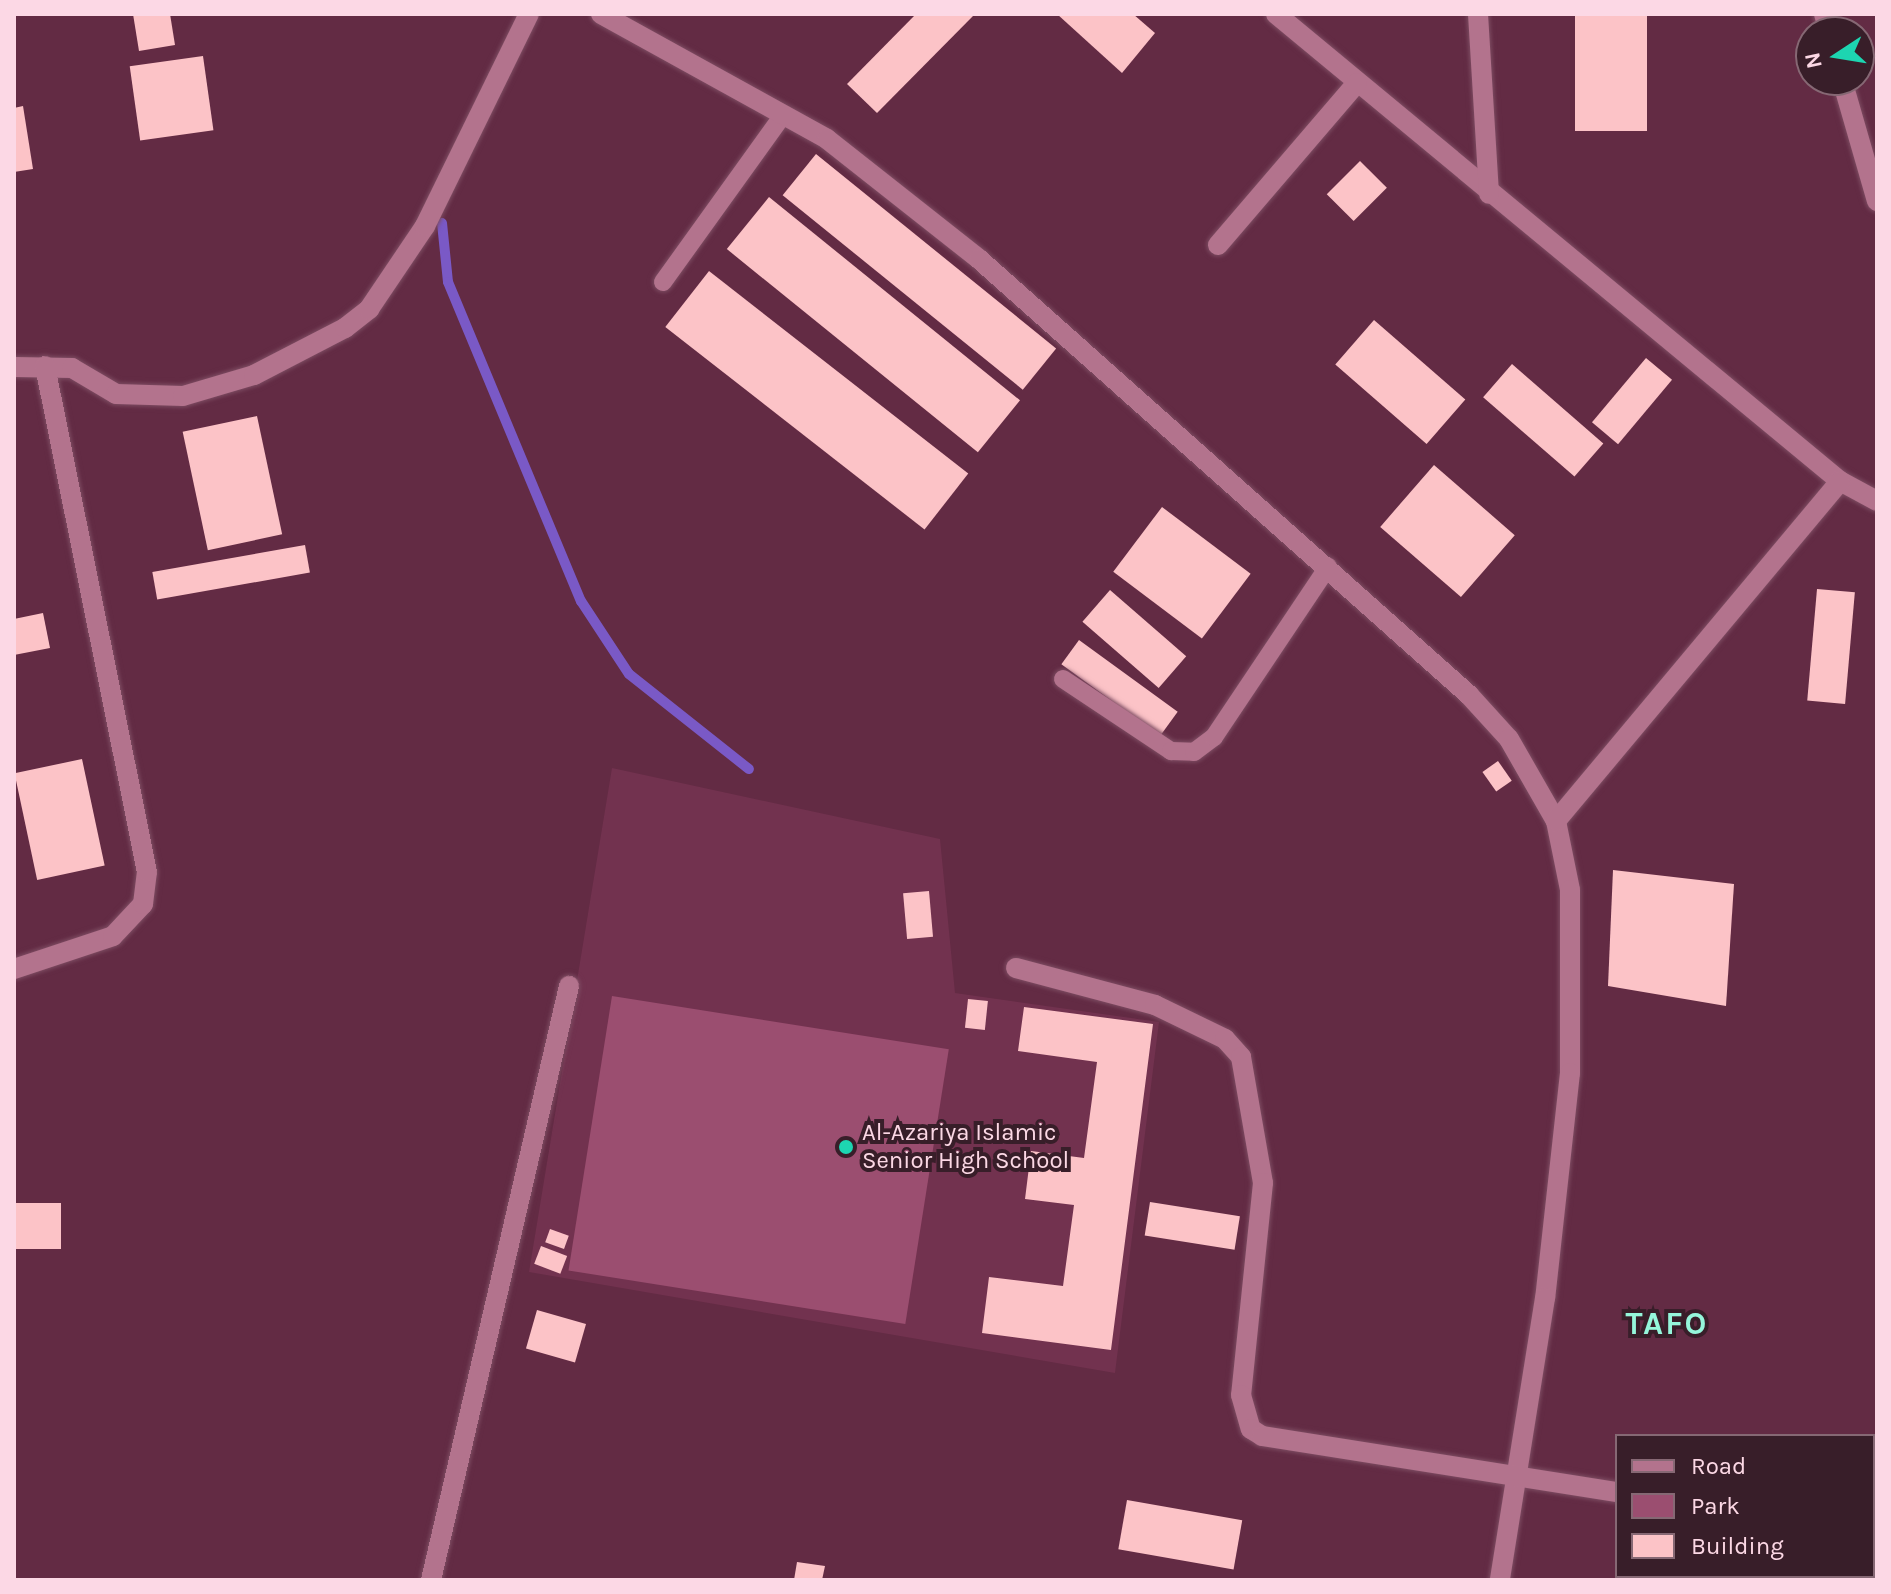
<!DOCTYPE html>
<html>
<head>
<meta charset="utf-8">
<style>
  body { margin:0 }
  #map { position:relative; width:1891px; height:1594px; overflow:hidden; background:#632b44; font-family:Karla,sans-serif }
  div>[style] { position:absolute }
  .built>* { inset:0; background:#72324f }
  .green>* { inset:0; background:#9b4e70; transform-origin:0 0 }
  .stream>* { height:10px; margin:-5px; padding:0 5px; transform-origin:5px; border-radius:5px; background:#7a59c6 }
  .building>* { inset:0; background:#fcc3c7; transform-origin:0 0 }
  .roads { filter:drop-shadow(0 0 2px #7d4c62) drop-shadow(0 0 2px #7d4c62) }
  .lane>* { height:18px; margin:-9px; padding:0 9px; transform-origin:9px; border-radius:9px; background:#b3738d }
  .street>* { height:20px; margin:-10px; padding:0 10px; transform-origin:10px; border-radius:10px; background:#b3738d }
  .dots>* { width:22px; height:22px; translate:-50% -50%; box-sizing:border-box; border:4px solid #381e29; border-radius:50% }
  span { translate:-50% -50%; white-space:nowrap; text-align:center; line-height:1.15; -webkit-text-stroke:8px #381e29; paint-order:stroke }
  .poi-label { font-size:24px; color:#fcd8e5 }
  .left { translate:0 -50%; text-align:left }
  .district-label { font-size:32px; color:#95f6db; font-weight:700; letter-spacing:2px }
  .frame { position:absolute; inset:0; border:16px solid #fcd8e5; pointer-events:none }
  .legend { position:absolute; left:1615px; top:1434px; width:260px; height:144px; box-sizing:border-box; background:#381e29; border:2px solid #866874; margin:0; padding:10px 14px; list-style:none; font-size:24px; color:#fcd8e5 }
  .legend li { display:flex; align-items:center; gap:16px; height:40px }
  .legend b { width:40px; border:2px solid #866874 }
  .north { position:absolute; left:1795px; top:16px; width:80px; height:80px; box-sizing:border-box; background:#381e29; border:2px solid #866874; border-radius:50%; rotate:258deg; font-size:22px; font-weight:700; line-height:32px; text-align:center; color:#fcd8e5 }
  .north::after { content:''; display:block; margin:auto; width:28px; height:36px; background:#1dd5b1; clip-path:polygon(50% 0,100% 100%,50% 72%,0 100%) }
</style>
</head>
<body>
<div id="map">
  <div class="built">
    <i style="clip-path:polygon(612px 768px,940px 839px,955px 993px,1159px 1022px,1115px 1373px,529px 1272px)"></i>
  </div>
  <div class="green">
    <i style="left:612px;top:996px;width:341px;height:278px;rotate:9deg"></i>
  </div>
  <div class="stream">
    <i style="left:442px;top:223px;width:59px;rotate:84.2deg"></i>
    <i style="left:448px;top:282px;width:346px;rotate:67.4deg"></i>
    <i style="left:581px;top:601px;width:87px;rotate:56.7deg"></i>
    <i style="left:629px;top:674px;width:153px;rotate:38.4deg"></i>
  </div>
  <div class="building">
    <i style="clip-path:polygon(133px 14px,170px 14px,175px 45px,139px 51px)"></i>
    <i style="clip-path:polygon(916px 14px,975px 14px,877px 113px,847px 84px)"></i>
    <i style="clip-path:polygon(1057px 14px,1133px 14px,1155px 33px,1122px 73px)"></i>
    <i style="left:1575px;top:14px;width:72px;height:117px"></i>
    <i style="left:203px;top:56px;width:75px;height:74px;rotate:82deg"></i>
    <i style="clip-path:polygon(23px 106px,33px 169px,14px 172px,14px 108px)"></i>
    <i style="left:816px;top:154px;width:309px;height:53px;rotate:39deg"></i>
    <i style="left:1360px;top:161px;width:38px;height:47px;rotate:45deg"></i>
    <i style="left:769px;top:197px;width:323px;height:67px;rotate:39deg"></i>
    <i style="left:709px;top:271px;width:329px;height:71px;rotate:38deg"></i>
    <i style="left:1374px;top:320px;width:121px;height:59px;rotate:41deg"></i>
    <i style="left:1646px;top:358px;width:34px;height:84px;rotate:40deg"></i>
    <i style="left:1512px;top:364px;width:121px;height:44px;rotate:41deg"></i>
    <i style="left:257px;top:416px;width:121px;height:76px;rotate:78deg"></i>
    <i style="left:1434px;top:465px;width:107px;height:82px;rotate:41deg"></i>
    <i style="left:1162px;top:507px;width:111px;height:81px;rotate:37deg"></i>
    <i style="left:305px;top:545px;width:28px;height:155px;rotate:80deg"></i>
    <i style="left:1817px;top:589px;width:38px;height:112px;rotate:5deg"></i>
    <i style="left:1110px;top:590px;width:101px;height:42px;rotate:41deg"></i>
    <i style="clip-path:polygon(43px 613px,50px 648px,14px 655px,14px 619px)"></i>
    <i style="left:1079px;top:640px;width:122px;height:30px;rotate:36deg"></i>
    <i style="left:82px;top:759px;width:109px;height:69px;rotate:78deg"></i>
    <i style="left:1498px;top:761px;width:24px;height:19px;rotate:55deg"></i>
    <i style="clip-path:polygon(1613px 870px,1734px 884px,1726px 1006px,1608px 986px)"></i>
    <i style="left:929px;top:891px;width:46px;height:26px;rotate:85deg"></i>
    <i style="left:968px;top:999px;width:20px;height:29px;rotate:6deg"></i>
    <i style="clip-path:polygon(1024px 1007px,1153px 1024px,1111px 1350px,982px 1333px,989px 1277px,1063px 1286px,1074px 1205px,1025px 1199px,1031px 1151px,1084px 1158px,1097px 1062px,1018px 1051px)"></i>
    <i style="left:1150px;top:1202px;width:91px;height:34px;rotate:9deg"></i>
    <i style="left:14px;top:1203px;width:47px;height:46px"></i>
    <i style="left:550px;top:1229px;width:20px;height:14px;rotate:20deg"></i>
    <i style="left:541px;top:1246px;width:28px;height:19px;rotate:21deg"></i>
    <i style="left:537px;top:1310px;width:51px;height:40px;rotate:16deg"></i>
    <i style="left:1127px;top:1500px;width:117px;height:50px;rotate:10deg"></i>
    <i style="clip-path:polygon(797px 1562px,825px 1566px,822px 1580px,794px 1580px)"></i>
    <i style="clip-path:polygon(1665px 1576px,1772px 1576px,1664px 1580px)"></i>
  </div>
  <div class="roads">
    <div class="lane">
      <i style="left:663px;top:282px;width:206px;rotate:-54.3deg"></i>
      <i style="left:1063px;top:679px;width:130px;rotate:33.7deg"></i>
      <i style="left:1171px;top:751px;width:23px;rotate:2deg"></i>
      <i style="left:1194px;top:752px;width:25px;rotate:-37deg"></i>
      <i style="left:1214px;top:737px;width:205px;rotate:-56.2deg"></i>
    </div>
    <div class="street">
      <i style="left:601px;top:14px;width:258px;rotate:28.9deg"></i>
      <i style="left:827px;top:139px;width:194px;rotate:38.3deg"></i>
      <i style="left:979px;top:259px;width:656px;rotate:41.66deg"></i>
      <i style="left:1469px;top:695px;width:59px;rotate:47.7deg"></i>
      <i style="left:1509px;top:739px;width:95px;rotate:60.2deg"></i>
      <i style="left:1556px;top:821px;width:70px;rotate:78.5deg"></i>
      <i style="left:1570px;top:890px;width:183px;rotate:90deg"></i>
      <i style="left:1570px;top:1073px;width:226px;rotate:96.3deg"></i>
      <i style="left:1545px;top:1298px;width:286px;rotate:99.1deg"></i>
      <i style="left:1276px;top:14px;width:732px;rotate:39.63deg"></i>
      <i style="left:1840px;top:481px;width:42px;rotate:28.4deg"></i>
      <i style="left:1478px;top:14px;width:180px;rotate:86.5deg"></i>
      <i style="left:1824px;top:14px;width:19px;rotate:74deg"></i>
      <i style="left:1842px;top:80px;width:126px;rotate:73.9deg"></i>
      <i style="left:1218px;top:245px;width:213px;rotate:-49.4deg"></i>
      <i style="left:14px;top:367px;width:58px;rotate:1deg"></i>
      <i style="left:72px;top:368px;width:51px;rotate:30.6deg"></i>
      <i style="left:116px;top:394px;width:67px;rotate:1.7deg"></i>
      <i style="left:183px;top:396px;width:74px;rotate:-16.5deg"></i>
      <i style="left:254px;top:375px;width:102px;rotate:-27.3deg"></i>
      <i style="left:345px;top:328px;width:31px;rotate:-38deg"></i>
      <i style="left:369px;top:309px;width:100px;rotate:-56deg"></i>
      <i style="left:425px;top:226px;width:236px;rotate:-63.9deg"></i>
      <i style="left:1556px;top:821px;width:443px;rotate:-50.1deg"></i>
      <i style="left:1016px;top:968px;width:144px;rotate:14.9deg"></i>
      <i style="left:1155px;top:1005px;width:78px;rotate:25.9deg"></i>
      <i style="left:1225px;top:1039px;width:24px;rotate:48deg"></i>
      <i style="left:1241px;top:1057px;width:128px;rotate:80.1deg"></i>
      <i style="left:1263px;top:1183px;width:213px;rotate:95.9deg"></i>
      <i style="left:1241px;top:1395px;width:35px;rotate:74deg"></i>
      <i style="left:1251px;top:1429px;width:13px;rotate:32deg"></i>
      <i style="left:1262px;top:1436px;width:359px;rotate:9deg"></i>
      <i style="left:14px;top:969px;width:104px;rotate:-18.4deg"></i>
      <i style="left:113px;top:936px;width:44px;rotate:-46.8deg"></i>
      <i style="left:143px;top:904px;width:32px;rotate:-83deg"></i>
      <i style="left:147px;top:872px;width:516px;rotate:-101.4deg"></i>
      <i style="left:1873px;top:1544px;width:4px;rotate:14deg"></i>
      <i style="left:431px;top:1580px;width:610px;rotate:-76.92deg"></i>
    </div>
  </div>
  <div class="dots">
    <i style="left:846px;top:1147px;background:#1dd5b1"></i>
  </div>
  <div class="poi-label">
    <span class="left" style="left:862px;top:1147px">Al-Azariya Islamic<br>Senior High School</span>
  </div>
  <div class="district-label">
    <span style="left:1667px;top:1324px">TAFO</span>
  </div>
  <div class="frame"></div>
  <ul class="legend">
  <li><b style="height:10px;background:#b3738d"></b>Road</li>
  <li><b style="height:22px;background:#9b4e70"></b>Park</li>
  <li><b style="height:22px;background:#fcc3c7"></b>Building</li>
  </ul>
  <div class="north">N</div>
</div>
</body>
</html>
